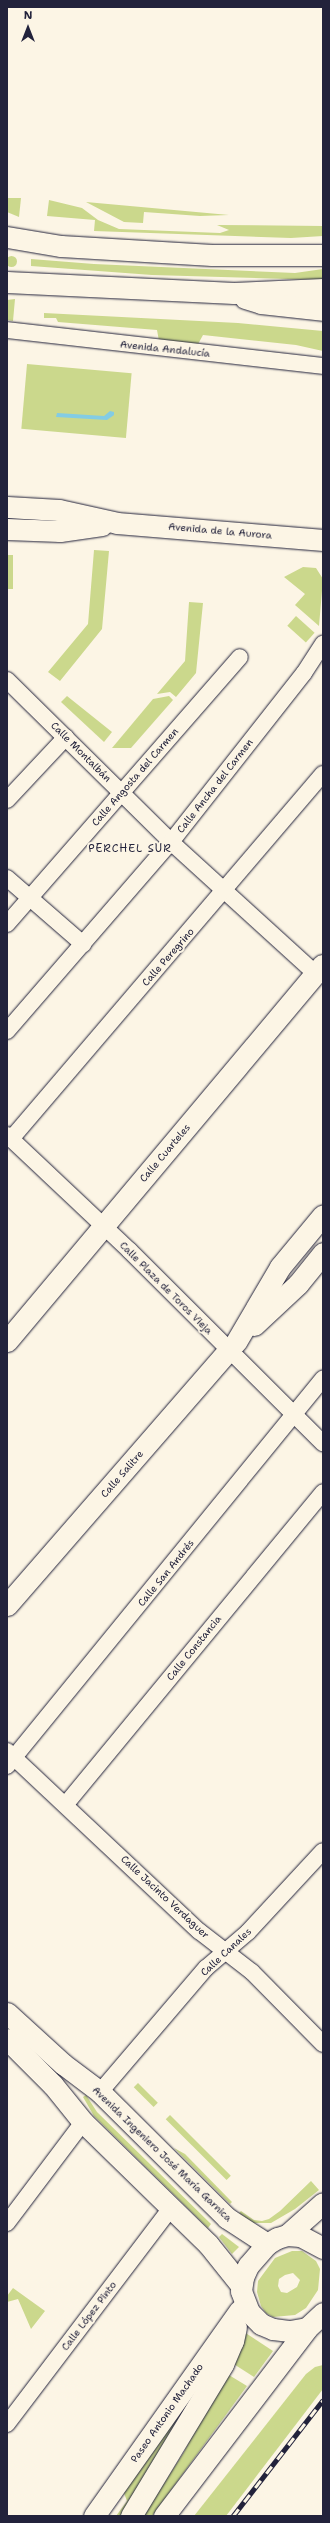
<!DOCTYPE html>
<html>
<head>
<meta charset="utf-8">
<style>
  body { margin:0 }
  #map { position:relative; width:330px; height:2523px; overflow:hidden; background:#fcf5e5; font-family:"Shantell Sans",sans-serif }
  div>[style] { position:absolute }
  .green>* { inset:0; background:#cbd88c; transform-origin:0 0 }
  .round { border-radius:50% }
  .water>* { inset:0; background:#83cce4 }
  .roads { filter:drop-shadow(0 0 1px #22223b) drop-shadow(0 0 1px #22223b) }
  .minor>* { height:16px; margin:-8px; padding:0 8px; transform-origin:8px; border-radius:8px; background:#fcf5e5 }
  .major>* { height:21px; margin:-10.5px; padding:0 10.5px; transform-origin:10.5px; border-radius:10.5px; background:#fcf5e5 }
  .rail>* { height:4.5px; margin-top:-2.25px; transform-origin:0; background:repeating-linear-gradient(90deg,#fcf5e5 0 9px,#22223b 0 18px); box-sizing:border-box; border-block:1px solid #22223b }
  span { translate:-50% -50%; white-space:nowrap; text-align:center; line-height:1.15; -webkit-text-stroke:4px #fcf5e5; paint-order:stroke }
  .street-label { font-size:10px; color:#22223b }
  .neighbourhood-label { font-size:11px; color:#22223b; letter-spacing:1px }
  .frame { position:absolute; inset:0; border:8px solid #22223b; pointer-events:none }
  .north { position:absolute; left:8px; top:8px; width:40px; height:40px; -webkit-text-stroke:3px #fcf5e5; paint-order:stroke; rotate:0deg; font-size:11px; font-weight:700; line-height:16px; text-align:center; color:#22223b }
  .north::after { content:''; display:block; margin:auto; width:14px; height:18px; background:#22223b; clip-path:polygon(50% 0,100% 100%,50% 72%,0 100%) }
</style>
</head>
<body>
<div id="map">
  <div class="green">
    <i style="clip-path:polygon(7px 198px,21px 198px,19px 217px,7px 212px)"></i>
    <i style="clip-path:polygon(49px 200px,82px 208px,98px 220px,119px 229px,220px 233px,229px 230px,217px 225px,323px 226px,323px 236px,291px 238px,94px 231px,95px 220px,47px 216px)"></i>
    <i style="clip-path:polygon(86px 202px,229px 215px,200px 216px,144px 212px,143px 223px,124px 222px)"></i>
    <i class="round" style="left:5.5px;top:255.5px;width:11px;height:11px"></i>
    <i style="clip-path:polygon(31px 259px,94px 264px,295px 273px,323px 269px,323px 280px,152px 275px,31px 266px)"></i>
    <i style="clip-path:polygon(15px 299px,13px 321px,7px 320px,7px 300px)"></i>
    <i style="clip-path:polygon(44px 313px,238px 323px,323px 331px,323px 351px,296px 345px,203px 335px,197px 346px,159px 341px,157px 330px,58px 322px,56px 318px,44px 318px)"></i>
    <i style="left:27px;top:364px;width:105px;height:65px;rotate:5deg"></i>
    <i style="clip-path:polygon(94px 550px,109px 551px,102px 629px,60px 681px,48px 672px,88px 624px)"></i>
    <i style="left:7px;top:555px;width:6px;height:34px"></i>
    <i style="clip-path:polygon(303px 567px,316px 568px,323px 579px,319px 626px,295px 605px,305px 594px,284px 577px)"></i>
    <i style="clip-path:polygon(189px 602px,203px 603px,196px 673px,176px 697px,170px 692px,157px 694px,185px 661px)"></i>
    <i style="left:296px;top:616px;width:25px;height:13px;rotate:42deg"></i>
    <i style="clip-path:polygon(67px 696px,112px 732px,104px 742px,61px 702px)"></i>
    <i style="clip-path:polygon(169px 696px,173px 700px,131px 748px,112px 748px,153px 699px)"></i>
    <i style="left:138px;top:2083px;width:28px;height:6px;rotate:45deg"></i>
    <i style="clip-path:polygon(86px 2095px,97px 2112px,211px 2224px,208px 2228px,94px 2116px,83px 2097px)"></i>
    <i style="left:170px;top:2115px;width:86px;height:6px;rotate:45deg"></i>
    <i style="clip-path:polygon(174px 2148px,185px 2154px,232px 2202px,230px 2204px)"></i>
    <i style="clip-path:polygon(311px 2181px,319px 2190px,295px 2209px,271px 2223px,253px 2223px,239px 2213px,241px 2211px,254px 2220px,262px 2221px,269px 2219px,280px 2211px)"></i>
    <i style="clip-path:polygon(222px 2234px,239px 2247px,232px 2254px,219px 2237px)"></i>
    <i style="clip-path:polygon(evenodd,292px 2251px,302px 2251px,316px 2261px,320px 2269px,318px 2290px,306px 2308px,295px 2315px,273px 2317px,266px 2313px,261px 2306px,257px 2292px,258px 2281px,275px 2258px,292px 2251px,293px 2273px,300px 2280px,297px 2287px,287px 2293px,281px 2292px,278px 2286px,279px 2279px,285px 2275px,293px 2273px)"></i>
    <i style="clip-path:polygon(13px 2288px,45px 2311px,31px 2329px,18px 2299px,7px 2302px,7px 2296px)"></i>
    <i style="clip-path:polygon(244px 2332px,273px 2351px,254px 2377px,229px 2361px)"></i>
    <i style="clip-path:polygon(323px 2365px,323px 2389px,226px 2516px,194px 2516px,306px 2374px,315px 2367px)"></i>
    <i style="clip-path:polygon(224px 2372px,247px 2386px,152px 2516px,143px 2516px,184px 2452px)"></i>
    <i style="clip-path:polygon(174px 2416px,178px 2418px,133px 2497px,120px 2516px,116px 2516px,127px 2501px,122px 2488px)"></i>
  </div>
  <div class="water">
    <i style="clip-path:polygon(110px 411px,114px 412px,114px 415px,107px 420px,56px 417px,57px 413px,104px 416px)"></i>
  </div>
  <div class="roads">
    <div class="minor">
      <i style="left:7px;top:330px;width:318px;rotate:6.5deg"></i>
      <i style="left:7px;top:680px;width:231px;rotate:44.6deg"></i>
      <i style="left:171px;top:842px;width:196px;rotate:42.3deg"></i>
      <i style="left:7px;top:800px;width:86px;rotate:-46.9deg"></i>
      <i style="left:7px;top:878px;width:101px;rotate:41deg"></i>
      <i style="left:7px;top:924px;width:354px;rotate:-48.9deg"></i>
      <i style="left:7px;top:1031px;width:250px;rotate:-49.1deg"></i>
      <i style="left:171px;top:842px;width:215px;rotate:-51.8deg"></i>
      <i style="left:304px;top:673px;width:35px;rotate:-57deg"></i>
      <i style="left:7px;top:1135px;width:168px;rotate:43.3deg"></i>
      <i style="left:129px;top:1250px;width:274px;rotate:44.9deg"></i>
      <i style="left:11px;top:1139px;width:480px;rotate:-49.5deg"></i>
      <i style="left:7px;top:1751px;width:263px;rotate:43.2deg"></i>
      <i style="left:199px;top:1931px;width:67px;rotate:37.7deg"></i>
      <i style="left:252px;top:1972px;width:101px;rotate:45.4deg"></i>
      <i style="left:7px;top:1766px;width:500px;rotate:-50.8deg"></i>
      <i style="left:66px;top:1804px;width:404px;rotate:-50.5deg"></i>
      <i style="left:100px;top:2092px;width:163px;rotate:-49.5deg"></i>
      <i style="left:206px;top:1968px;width:55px;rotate:-40.6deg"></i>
      <i style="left:248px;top:1932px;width:110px;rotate:-47.2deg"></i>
      <i style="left:7px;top:2223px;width:126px;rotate:-53deg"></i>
      <i style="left:7px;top:2424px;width:271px;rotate:-52.8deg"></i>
    </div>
    <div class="major">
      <i style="left:7px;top:237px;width:55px;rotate:9.5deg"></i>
      <i style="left:61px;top:246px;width:151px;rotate:3.4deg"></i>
      <i style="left:212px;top:255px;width:111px"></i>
      <i style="left:7px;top:282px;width:227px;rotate:2.8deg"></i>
      <i style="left:234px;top:293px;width:89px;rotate:-2.6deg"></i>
      <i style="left:245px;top:298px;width:17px;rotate:17deg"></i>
      <i style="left:261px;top:303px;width:62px;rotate:6.4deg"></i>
      <i style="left:7px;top:507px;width:52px;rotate:3.3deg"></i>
      <i style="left:59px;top:510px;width:59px;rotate:12.6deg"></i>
      <i style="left:117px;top:523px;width:207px;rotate:4.7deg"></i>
      <i style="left:7px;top:529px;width:53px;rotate:2.2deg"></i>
      <i style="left:60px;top:531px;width:42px;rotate:-8.1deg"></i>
      <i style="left:254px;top:1325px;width:60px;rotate:-43deg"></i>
      <i style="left:298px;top:1284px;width:40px;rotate:-51deg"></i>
      <i style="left:7px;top:1341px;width:491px;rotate:-50deg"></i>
      <i style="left:236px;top:1342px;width:87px;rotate:-59.6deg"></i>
      <i style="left:280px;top:1267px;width:67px;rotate:-50.4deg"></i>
      <i style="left:7px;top:1605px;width:338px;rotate:-49deg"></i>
      <i style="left:7px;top:2013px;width:76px;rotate:42.3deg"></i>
      <i style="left:63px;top:2064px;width:46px;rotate:37.1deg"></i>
      <i style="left:100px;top:2092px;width:179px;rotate:44.8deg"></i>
      <i style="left:227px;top:2218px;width:48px;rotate:33deg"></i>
      <i style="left:7px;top:2039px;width:65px;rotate:45deg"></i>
      <i style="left:53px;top:2085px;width:48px;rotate:51deg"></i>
      <i style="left:83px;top:2122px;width:175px;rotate:44.3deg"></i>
      <i style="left:208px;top:2244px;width:53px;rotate:51.2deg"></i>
      <i style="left:287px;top:2235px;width:48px;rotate:-41.6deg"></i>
      <i style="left:323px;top:2248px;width:26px;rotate:-152deg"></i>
      <i style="left:300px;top:2236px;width:13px;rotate:-176deg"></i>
      <i style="left:287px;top:2235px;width:10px;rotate:163deg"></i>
      <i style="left:277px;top:2238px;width:12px;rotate:149deg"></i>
      <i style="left:267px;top:2244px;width:29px;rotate:131deg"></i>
      <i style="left:248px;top:2266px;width:12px;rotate:114deg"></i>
      <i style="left:243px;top:2277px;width:14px;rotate:98deg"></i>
      <i style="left:241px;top:2291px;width:22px;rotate:69deg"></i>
      <i style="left:249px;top:2312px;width:17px;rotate:45deg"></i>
      <i style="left:261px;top:2324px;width:13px;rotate:23deg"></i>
      <i style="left:273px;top:2329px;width:17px;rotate:7deg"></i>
      <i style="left:290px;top:2331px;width:17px;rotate:-10deg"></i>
      <i style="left:307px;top:2328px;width:22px;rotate:-43deg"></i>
      <i style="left:94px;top:2516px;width:252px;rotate:-54.7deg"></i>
      <i style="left:131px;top:2516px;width:178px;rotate:-58.8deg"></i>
      <i style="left:223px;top:2364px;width:25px;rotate:-67deg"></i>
      <i style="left:233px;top:2341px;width:14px;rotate:-78deg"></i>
      <i style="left:164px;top:2516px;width:236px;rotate:-52.7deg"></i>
    </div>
  </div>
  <div class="rail">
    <i style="left:233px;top:2516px;width:147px;rotate:-52.2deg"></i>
  </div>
  <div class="street-label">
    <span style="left:165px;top:349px;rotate:6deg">Avenida Andalucía</span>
    <span style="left:220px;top:531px;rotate:5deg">Avenida de la Aurora</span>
    <span style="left:81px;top:752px;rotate:45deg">Calle Montalbán</span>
    <span style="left:135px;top:777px;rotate:-49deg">Calle Angosta del Carmen</span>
    <span style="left:215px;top:786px;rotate:-52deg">Calle Ancha del Carmen</span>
    <span style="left:168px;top:957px;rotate:-49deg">Calle Peregrino</span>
    <span style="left:165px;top:1153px;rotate:-50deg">Calle Cuarteles</span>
    <span style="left:166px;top:1288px;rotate:45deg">Calle Plaza de Toros Vieja</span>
    <span style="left:122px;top:1474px;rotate:-49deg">Calle Salitre</span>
    <span style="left:166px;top:1573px;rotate:-51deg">Calle San Andrés</span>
    <span style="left:194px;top:1648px;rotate:-51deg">Calle Constancia</span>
    <span style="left:165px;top:1897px;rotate:43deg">Calle Jacinto Verdaguer</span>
    <span style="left:226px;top:1952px;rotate:-43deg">Calle Canales</span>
    <span style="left:162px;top:2154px;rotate:44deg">Avenida Ingeniero José María Garnica</span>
    <span style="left:89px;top:2316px;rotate:-53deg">Calle López Pinto</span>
    <span style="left:167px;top:2413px;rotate:-55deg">Paseo Antonio Machado</span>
  </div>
  <div class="neighbourhood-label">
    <span style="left:130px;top:849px">PERCHEL SUR</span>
  </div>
  <div class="frame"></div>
  <div class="north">N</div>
</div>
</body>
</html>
